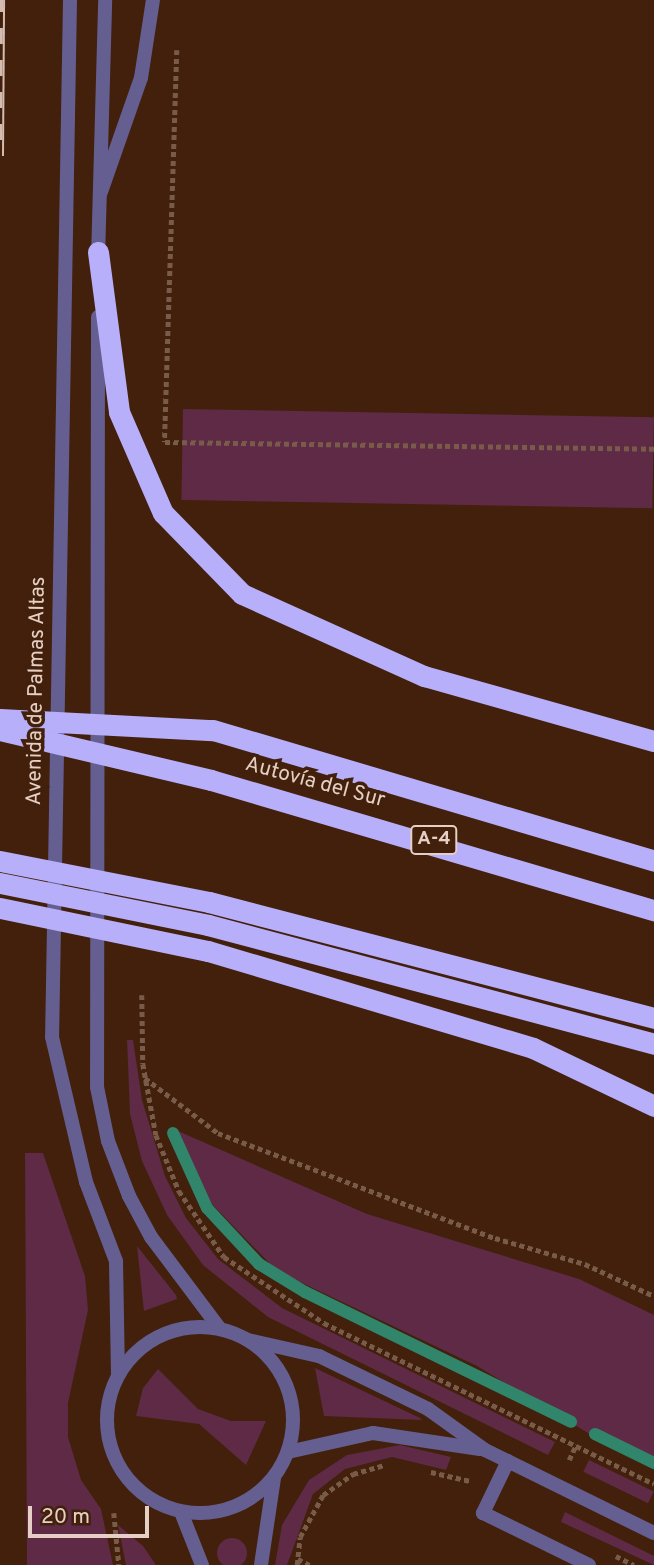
<!DOCTYPE html>
<html>
<head>
<meta charset="utf-8">
<style>
  body { margin:0 }
  #map { position:relative; width:654px; height:1565px; overflow:hidden; background:#42200c; font-family:Overpass,sans-serif }
  div>[style] { position:absolute }
  .green>* { inset:0; background:#5e2a45; transform-origin:0 0 }
  .round { border-radius:50% }
  .stream>* { height:12px; margin:-6px; padding:0 6px; transform-origin:6px; border-radius:6px; background:#30856b }
  .path>* { height:4.5px; margin-top:-2.25px; transform-origin:0; background:repeating-linear-gradient(90deg,#795b4a 0 5px,transparent 0 8.5px) }
  .service>* { height:14px; margin:-7px; padding:0 7px; transform-origin:7px; border-radius:7px; background:#655f91 }
  .minor>* { height:14px; margin:-7px; padding:0 7px; transform-origin:7px; border-radius:7px; background:#655f91 }
  .tertiary>* { height:14px; margin:-7px; padding:0 7px; transform-origin:7px; border-radius:7px; background:#655f91 }
  .tertiary>.ring { margin:-7px; padding:0; box-sizing:content-box; background:none; border:14px solid #655f91; border-radius:50% }
  .motorway>* { height:21px; margin:-10.5px; padding:0 10.5px; transform-origin:10.5px; border-radius:10.5px; background:#b7aff9 }
  .rail>* { height:8px; margin-top:-4px; transform-origin:0; background:repeating-linear-gradient(90deg,#42200c 0 16px,#d4bcb0 0 32px); box-sizing:border-box; border-block:2px solid #d4bcb0 }
  .motorway-bridge>* { height:21px; margin:-10.5px; padding:0 10.5px; transform-origin:10.5px; border-radius:10.5px; background:#b7aff9 }
  span { translate:-50% -50%; white-space:nowrap; text-align:center; line-height:1.15; -webkit-text-stroke:7px #42200c; paint-order:stroke }
  .shield-label span { padding:2px 5px; background:#42200c; border:2px solid; border-radius:5px; -webkit-text-stroke-width:0 }
  .shield-label { font-size:19px; color:#e6cfc4; font-weight:700 }
  .street-label { font-size:21px; color:#e6cfc4 }
  .scale { position:absolute; left:28px; top:1506px; width:121px; height:32px; box-sizing:border-box; border:4px solid #e6cfc4; border-top:0; padding-left:9px; font-size:21px; line-height:24px; white-space:nowrap; color:#e6cfc4; -webkit-text-stroke:5px #42200c; paint-order:stroke }
</style>
</head>
<body>
<div id="map">
  <div class="green">
    <i style="left:183px;top:409px;width:471px;height:91px;rotate:1deg"></i>
    <i style="clip-path:polygon(127px 1040px,133px 1040px,142px 1100px,165px 1176px,186px 1218px,218px 1259px,282px 1308px,555px 1442px,548px 1455px,268px 1317px,203px 1265px,167px 1215px,142px 1161px,130px 1114px)"></i>
    <i style="clip-path:polygon(178px 1131px,367px 1214px,579px 1279px,654px 1315px,654px 1459px,596px 1431px,593px 1436px,477px 1366px,277px 1271px,206px 1198px)"></i>
    <i style="clip-path:polygon(25px 1153px,43px 1153px,85px 1276px,88px 1310px,68px 1403px,68px 1437px,81px 1480px,101px 1509px,113px 1565px,27px 1565px)"></i>
    <i style="clip-path:polygon(137px 1246px,176px 1295px,177px 1299px,144px 1311px)"></i>
    <i style="clip-path:polygon(315px 1368px,420px 1418px,422px 1420px,324px 1416px)"></i>
    <i style="clip-path:polygon(158px 1369px,198px 1409px,231px 1421px,266px 1421px,246px 1465px,199px 1424px,136px 1416px,143px 1388px)"></i>
    <i style="clip-path:polygon(400px 1445px,451px 1457px,446px 1470px,392px 1457px,345px 1469px,313px 1494px,287px 1565px,275px 1565px,282px 1525px,309px 1480px,347px 1455px)"></i>
    <i style="left:589px;top:1460px;width:72px;height:13px;rotate:26deg"></i>
    <i style="clip-path:polygon(565px 1512px,654px 1556px,654px 1565px,561px 1522px)"></i>
    <i style="clip-path:polygon(118px 1525px,143px 1546px,156px 1565px,126px 1565px)"></i>
    <i class="round" style="left:217px;top:1538px;width:30px;height:30px"></i>
  </div>
  <div class="stream">
    <i style="left:173px;top:1133px;width:82px;rotate:65.6deg"></i>
    <i style="left:207px;top:1208px;width:76px;rotate:47.1deg"></i>
    <i style="left:259px;top:1264px;width:54px;rotate:31.3deg"></i>
    <i style="left:305px;top:1292px;width:296px;rotate:26deg"></i>
    <i style="left:595px;top:1434px;width:66px;rotate:26.2deg"></i>
  </div>
  <div class="path">
    <i style="left:177px;top:50px;width:392px;rotate:91.8deg"></i>
    <i style="left:165px;top:442px;width:489px;rotate:0.8deg"></i>
    <i style="left:142px;top:995px;width:69px;rotate:89.2deg"></i>
    <i style="left:143px;top:1064px;width:72px;rotate:79.6deg"></i>
    <i style="left:156px;top:1135px;width:61px;rotate:67.7deg"></i>
    <i style="left:179px;top:1191px;width:80px;rotate:55.7deg"></i>
    <i style="left:224px;top:1257px;width:120px;rotate:33.4deg"></i>
    <i style="left:324px;top:1323px;width:367px;rotate:26deg"></i>
    <i style="left:145px;top:1078px;width:91px;rotate:37deg"></i>
    <i style="left:218px;top:1133px;width:296px;rotate:20.8deg"></i>
    <i style="left:495px;top:1238px;width:94px;rotate:16.1deg"></i>
    <i style="left:585px;top:1264px;width:76px;rotate:24.9deg"></i>
    <i style="left:569px;top:1460px;width:17px;rotate:-65deg"></i>
    <i style="left:431px;top:1472px;width:40px;rotate:13deg"></i>
    <i style="left:114px;top:1513px;width:52px;rotate:84.5deg"></i>
    <i style="left:616px;top:1556px;width:20px;rotate:27deg"></i>
    <i style="left:298px;top:1559px;width:13px;rotate:27deg"></i>
    <i style="left:297px;top:1565px;width:28px;rotate:-84deg"></i>
    <i style="left:300px;top:1537px;width:48px;rotate:-61.3deg"></i>
    <i style="left:323px;top:1495px;width:37px;rotate:-35deg"></i>
    <i style="left:353px;top:1474px;width:33px;rotate:-16deg"></i>
  </div>
  <div class="service">
    <i style="left:101px;top:192px;width:121px;rotate:-70.7deg"></i>
    <i style="left:141px;top:78px;width:79px;rotate:-81.3deg"></i>
    <i style="left:508px;top:1461px;width:58px;rotate:115.7deg"></i>
    <i style="left:483px;top:1513px;width:118px;rotate:26.1deg"></i>
  </div>
  <div class="minor">
    <i style="left:248px;top:1340px;width:73px;rotate:12.7deg"></i>
    <i style="left:319px;top:1356px;width:121px;rotate:25.9deg"></i>
    <i style="left:428px;top:1409px;width:70px;rotate:35.7deg"></i>
    <i style="left:485px;top:1450px;width:188px;rotate:26.2deg"></i>
    <i style="left:288px;top:1452px;width:87px;rotate:-12.6deg"></i>
    <i style="left:373px;top:1433px;width:108px;rotate:8.5deg"></i>
    <i style="left:181px;top:1512px;width:57px;rotate:68.4deg"></i>
    <i style="left:261px;top:1565px;width:88px;rotate:-81.5deg"></i>
  </div>
  <div class="tertiary">
    <i style="left:70px;top:0;width:1037px;rotate:90.99deg"></i>
    <i style="left:52px;top:1037px;width:149px;rotate:76.8deg"></i>
    <i style="left:86px;top:1182px;width:85px;rotate:69.2deg"></i>
    <i style="left:116px;top:1261px;width:112px;rotate:89deg"></i>
    <i style="left:98px;top:258px;width:258px;rotate:-88.4deg"></i>
    <i style="left:98px;top:317px;width:770px;rotate:90.07deg"></i>
    <i style="left:97px;top:1087px;width:55px;rotate:78.5deg"></i>
    <i style="left:108px;top:1141px;width:59px;rotate:69.1deg"></i>
    <i style="left:129px;top:1196px;width:47px;rotate:61.8deg"></i>
    <i style="left:151px;top:1237px;width:115px;rotate:53.1deg"></i>
    <i class="ring" style="left:107px;top:1327px;width:172px;height:172px"></i>
  </div>
  <div class="motorway">
    <i style="left:98px;top:252px;width:161px;rotate:82.5deg"></i>
    <i style="left:119px;top:412px;width:110px;rotate:66.5deg"></i>
    <i style="left:163px;top:513px;width:113px;rotate:45.7deg"></i>
    <i style="left:242px;top:594px;width:200px;rotate:24.3deg"></i>
    <i style="left:424px;top:676px;width:239px;rotate:15.8deg"></i>
    <i style="left:213px;top:730px;width:460px;rotate:16.5deg"></i>
    <i style="left:211px;top:780px;width:462px;rotate:16.4deg"></i>
    <i style="left:209px;top:902px;width:460px;rotate:14.6deg"></i>
    <i style="left:208px;top:925px;width:462px;rotate:14.9deg"></i>
    <i style="left:208px;top:951px;width:339px;rotate:16.6deg"></i>
    <i style="left:533px;top:1048px;width:134px;rotate:25.6deg"></i>
  </div>
  <div class="rail">
    <i style="left:0;top:156px;width:156px;rotate:-89.6deg"></i>
  </div>
  <div class="motorway-bridge">
    <i style="left:0;top:719px;width:213px;rotate:3deg"></i>
    <i style="left:0;top:730px;width:217px;rotate:13.3deg"></i>
    <i style="left:0;top:861px;width:213px;rotate:11.1deg"></i>
    <i style="left:0;top:883px;width:212px;rotate:11.4deg"></i>
    <i style="left:0;top:908px;width:212px;rotate:11.7deg"></i>
  </div>
  <div class="shield-label">
    <span style="left:434px;top:840px">A-4</span>
  </div>
  <div class="street-label">
    <span style="left:37px;top:691px;rotate:-89deg">Avenida de Palmas Altas</span>
    <span style="left:315px;top:783px;rotate:15deg">Autovía del Sur</span>
  </div>
  <div class="scale">20 m</div>
</div>
</body>
</html>
